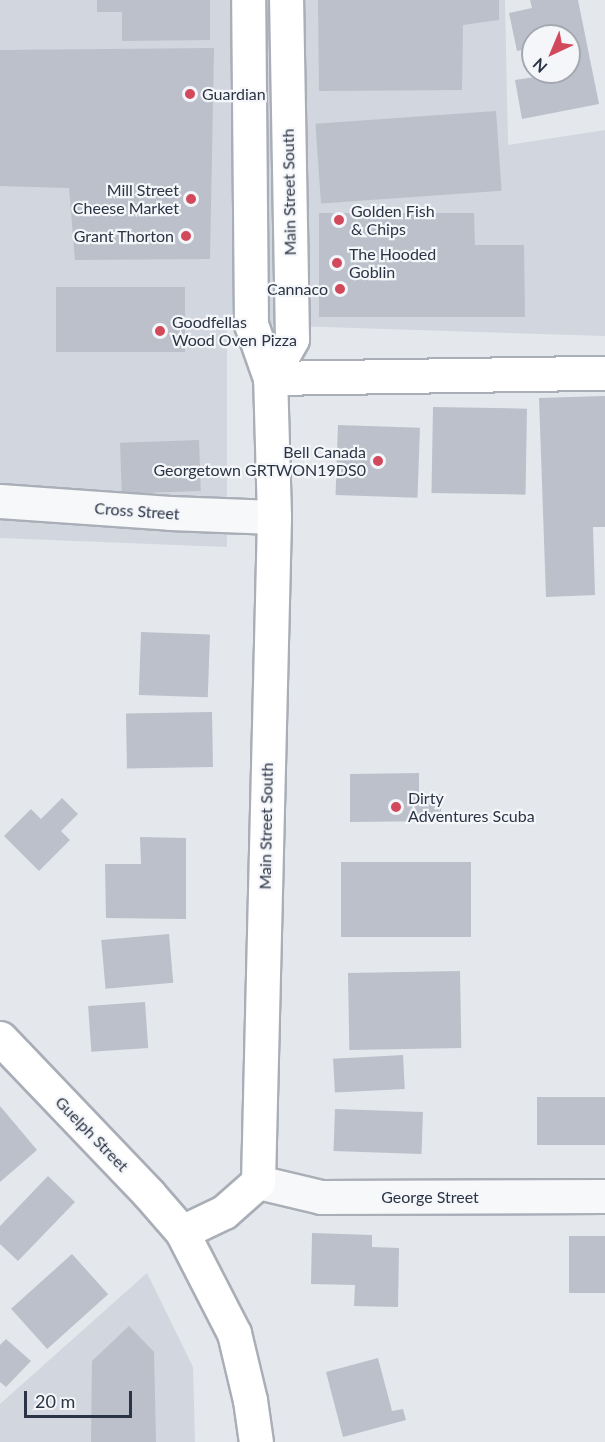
<!DOCTYPE html>
<html>
<head>
<meta charset="utf-8">
<style>
  body { margin:0 }
  #map { position:relative; width:605px; height:1442px; overflow:hidden; background:#e4e7ec; font-family:Lato,sans-serif }
  div>[style] { position:absolute }
  [style*='--x'] { left:calc(var(--x)*1px); top:calc(var(--y)*1px); width:calc(var(--w)*1px); rotate:calc(var(--a)*1deg) }
  .built>* { inset:0; background:#d2d6de }
  .building>* { inset:0; background:#bbc0ca; transform-origin:0 0 }
  .roads { filter:drop-shadow(2px 0 #a9aeb7) drop-shadow(-2px 0 #a9aeb7) drop-shadow(0 2px #a9aeb7) drop-shadow(0 -2px #a9aeb7) }
  .street>* { height:33px; margin:-16.5px; padding:0 16.5px; transform-origin:16.5px; border-radius:16.5px; background:#f7f8fa }
  .secondary>* { height:33px; margin:-16.5px; padding:0 16.5px; transform-origin:16.5px; border-radius:16.5px; background:#fff }
  .primary>* { height:33px; margin:-16.5px; padding:0 16.5px; transform-origin:16.5px; border-radius:16.5px; background:#fff }
  .dots>* { width:16px; height:16px; translate:-50% -50%; box-sizing:border-box; border:3px solid #f4f6f9; border-radius:50% }
  span { translate:-50% -50%; white-space:nowrap; text-align:center; line-height:1.15; -webkit-text-stroke:4.5px #f4f6f9; paint-order:stroke }
  .poi-label { font-size:16px; color:#2b3445 }
  .left { translate:0 -50%; text-align:left }
  .right { translate:-100% -50%; text-align:right }
  .street-label { font-size:16px; color:#2b3445 }
  .north { position:absolute; left:521px; top:24px; width:60px; height:60px; box-sizing:border-box; background:#f4f6f9; border:2px solid #a4a8b1; border-radius:50%; rotate:224deg; font-size:16px; font-weight:700; line-height:24px; text-align:center; color:#2b3445 }
  .north::after { content:''; display:block; margin:auto; width:21px; height:27px; background:#d1495b; clip-path:polygon(50% 0,100% 100%,50% 72%,0 100%) }
  .scale { position:absolute; left:24px; top:1391px; width:108px; height:27px; box-sizing:border-box; border:3px solid #2b3445; border-top:0; padding-left:8px; font-size:18px; line-height:21px; white-space:nowrap; color:#2b3445; -webkit-text-stroke:4px #f4f6f9; paint-order:stroke }
</style>
</head>
<body>
<div id="map">
  <div class="built">
    <div style="clip-path:polygon(0 0,505px 0,508px 145px,605px 130px,605px 336px,227px 324px,227px 547px,0 538px)"></div>
    <div style="clip-path:polygon(147px 1273px,193px 1367px,195px 1442px,0 1442px,0 1404px)"></div>
  </div>
  <div class="building">
    <div style="clip-path:polygon(97px 0,210px 0,210px 40px,122px 41px,122px 12px,97px 12px)"></div>
    <div style="clip-path:polygon(318px 0,499px 0,499px 20px,463px 25px,462px 90px,319px 91px)"></div>
    <div style="clip-path:polygon(530px 0,578px 0,599px 104px,522px 119px,515px 80px,569px 72px,569px 36px,558px 36px,558px 33px,533px 36px,533px 48px,517px 51px,509px 13px,532px 8px)"></div>
    <div style="clip-path:polygon(214px 48px,210px 259px,75px 260px,69px 188px,0 186px,0 50px)"></div>
    <div style="left:496px;top:111px;width:80px;height:181px;rotate:86deg"></div>
    <div style="clip-path:polygon(319px 213px,474px 213px,475px 245px,524px 245px,525px 317px,319px 317px)"></div>
    <div style="left:56px;top:287px;width:129px;height:65px"></div>
    <div style="clip-path:polygon(605px 396px,605px 527px,593px 527px,595px 595px,546px 597px,539px 398px)"></div>
    <div style="left:433px;top:407px;width:94px;height:86px;rotate:1deg"></div>
    <div style="left:338px;top:425px;width:82px;height:70px;rotate:2deg"></div>
    <div style="left:199px;top:440px;width:51px;height:79px;rotate:88deg"></div>
    <div style="left:141px;top:632px;width:69px;height:63px;rotate:2deg"></div>
    <div style="left:212px;top:712px;width:55px;height:86px;rotate:89deg"></div>
    <div style="clip-path:polygon(419px 773px,419px 794px,441px 794px,441px 821px,350px 822px,350px 774px)"></div>
    <div style="clip-path:polygon(62px 798px,78px 814px,61px 831px,70px 840px,39px 871px,4px 836px,31px 809px,41px 819px)"></div>
    <div style="clip-path:polygon(140px 837px,186px 838px,186px 919px,106px 918px,105px 864px,141px 864px)"></div>
    <div style="left:341px;top:862px;width:130px;height:75px"></div>
    <div style="left:169px;top:934px;width:49px;height:68px;rotate:85deg"></div>
    <div style="left:460px;top:971px;width:77px;height:112px;rotate:89deg"></div>
    <div style="left:145px;top:1002px;width:46px;height:57px;rotate:86deg"></div>
    <div style="left:403px;top:1055px;width:34px;height:70px;rotate:87deg"></div>
    <div style="left:605px;top:1097px;width:48px;height:68px;rotate:90deg"></div>
    <div style="clip-path:polygon(0 1106px,37px 1150px,0 1182px)"></div>
    <div style="left:335px;top:1109px;width:88px;height:42px;rotate:2deg"></div>
    <div style="clip-path:polygon(48px 1176px,75px 1202px,18px 1261px,0 1244px,0 1226px)"></div>
    <div style="clip-path:polygon(312px 1233px,372px 1235px,372px 1247px,399px 1248px,398px 1307px,354px 1306px,355px 1285px,311px 1284px)"></div>
    <div style="left:605px;top:1236px;width:57px;height:36px;rotate:90deg"></div>
    <div style="left:72px;top:1254px;width:54px;height:82px;rotate:48deg"></div>
    <div style="clip-path:polygon(129px 1326px,154px 1352px,156px 1442px,91px 1442px,92px 1361px)"></div>
    <div style="clip-path:polygon(6px 1339px,31px 1361px,6px 1387px,0 1382px,0 1345px)"></div>
    <div style="clip-path:polygon(378px 1358px,392px 1411px,403px 1409px,406px 1420px,343px 1437px,326px 1372px)"></div>
  </div>
  <div class="roads">
    <div class="street">
      <div style="--x:0;--y:501;--w:170;--a:4"></div>
      <div style="--x:170;--y:513;--w:104;--a:2.2"></div>
      <div style="--x:258;--y:1182;--w:65;--a:13.4"></div>
      <div style="--x:321;--y:1197;--w:284;--a:-0.2"></div>
    </div>
    <div class="secondary">
      <div style="--x:270;--y:378;--w:45;--a:-60.6"></div>
      <div style="--x:292;--y:339;--w:339;--a:-91"></div>
      <div style="--x:270;--y:378;--w:335;--a:-0.9"></div>
      <div style="--x:182;--y:1232;--w:47;--a:-25.5"></div>
      <div style="--x:224;--y:1212;--w:45;--a:-41.4"></div>
      <div style="--x:258;--y:1182;--w:665;--a:-88.62"></div>
      <div style="--x:274;--y:517;--w:139;--a:-91.6"></div>
      <div style="--x:270;--y:378;--w:57;--a:-109.4"></div>
      <div style="--x:251;--y:324;--w:324;--a:-90.5"></div>
    </div>
    <div class="primary">
      <div style="--x:0;--y:1038;--w:216;--a:46.3"></div>
      <div style="--x:149;--y:1194;--w:50;--a:49"></div>
      <div style="--x:182;--y:1232;--w:114;--a:62.8"></div>
      <div style="--x:234;--y:1333;--w:69;--a:76.6"></div>
      <div style="--x:250;--y:1400;--w:42;--a:81.9"></div>
    </div>
  </div>
  <div class="dots">
    <div style="left:190px;top:94px;background:#d1495b"></div>
    <div style="left:191px;top:199px;background:#d1495b"></div>
    <div style="left:339px;top:220px;background:#d1495b"></div>
    <div style="left:186px;top:236px;background:#d1495b"></div>
    <div style="left:337px;top:263px;background:#d1495b"></div>
    <div style="left:340px;top:289px;background:#d1495b"></div>
    <div style="left:160px;top:331px;background:#d1495b"></div>
    <div style="left:378px;top:461px;background:#d1495b"></div>
    <div style="left:396px;top:807px;background:#d1495b"></div>
  </div>
  <div class="poi-label">
    <span class="left" style="left:202px;top:94px">Guardian</span>
    <span class="right" style="left:179px;top:199px">Mill Street<br>Cheese Market</span>
    <span class="left" style="left:351px;top:220px">Golden Fish<br>&amp; Chips</span>
    <span class="right" style="left:174px;top:236px">Grant Thorton</span>
    <span class="left" style="left:349px;top:263px">The Hooded<br>Goblin</span>
    <span class="right" style="left:328px;top:289px">Cannaco</span>
    <span class="left" style="left:172px;top:331px">Goodfellas<br>Wood Oven Pizza</span>
    <span class="right" style="left:366px;top:461px">Bell Canada<br>Georgetown GRTWON19DS0</span>
    <span class="left" style="left:408px;top:807px">Dirty<br>Adventures Scuba</span>
  </div>
  <div class="street-label">
    <span style="left:289px;top:192px;rotate:-91deg">Main Street South</span>
    <span style="left:137px;top:511px;rotate:4deg">Cross Street</span>
    <span style="left:266px;top:826px;rotate:-89deg">Main Street South</span>
    <span style="left:92px;top:1134px;rotate:46deg">Guelph Street</span>
    <span style="left:430px;top:1197px">George Street</span>
  </div>
  <div class="north">N</div>
  <div class="scale">20 m</div>
</div>
</body>
</html>
